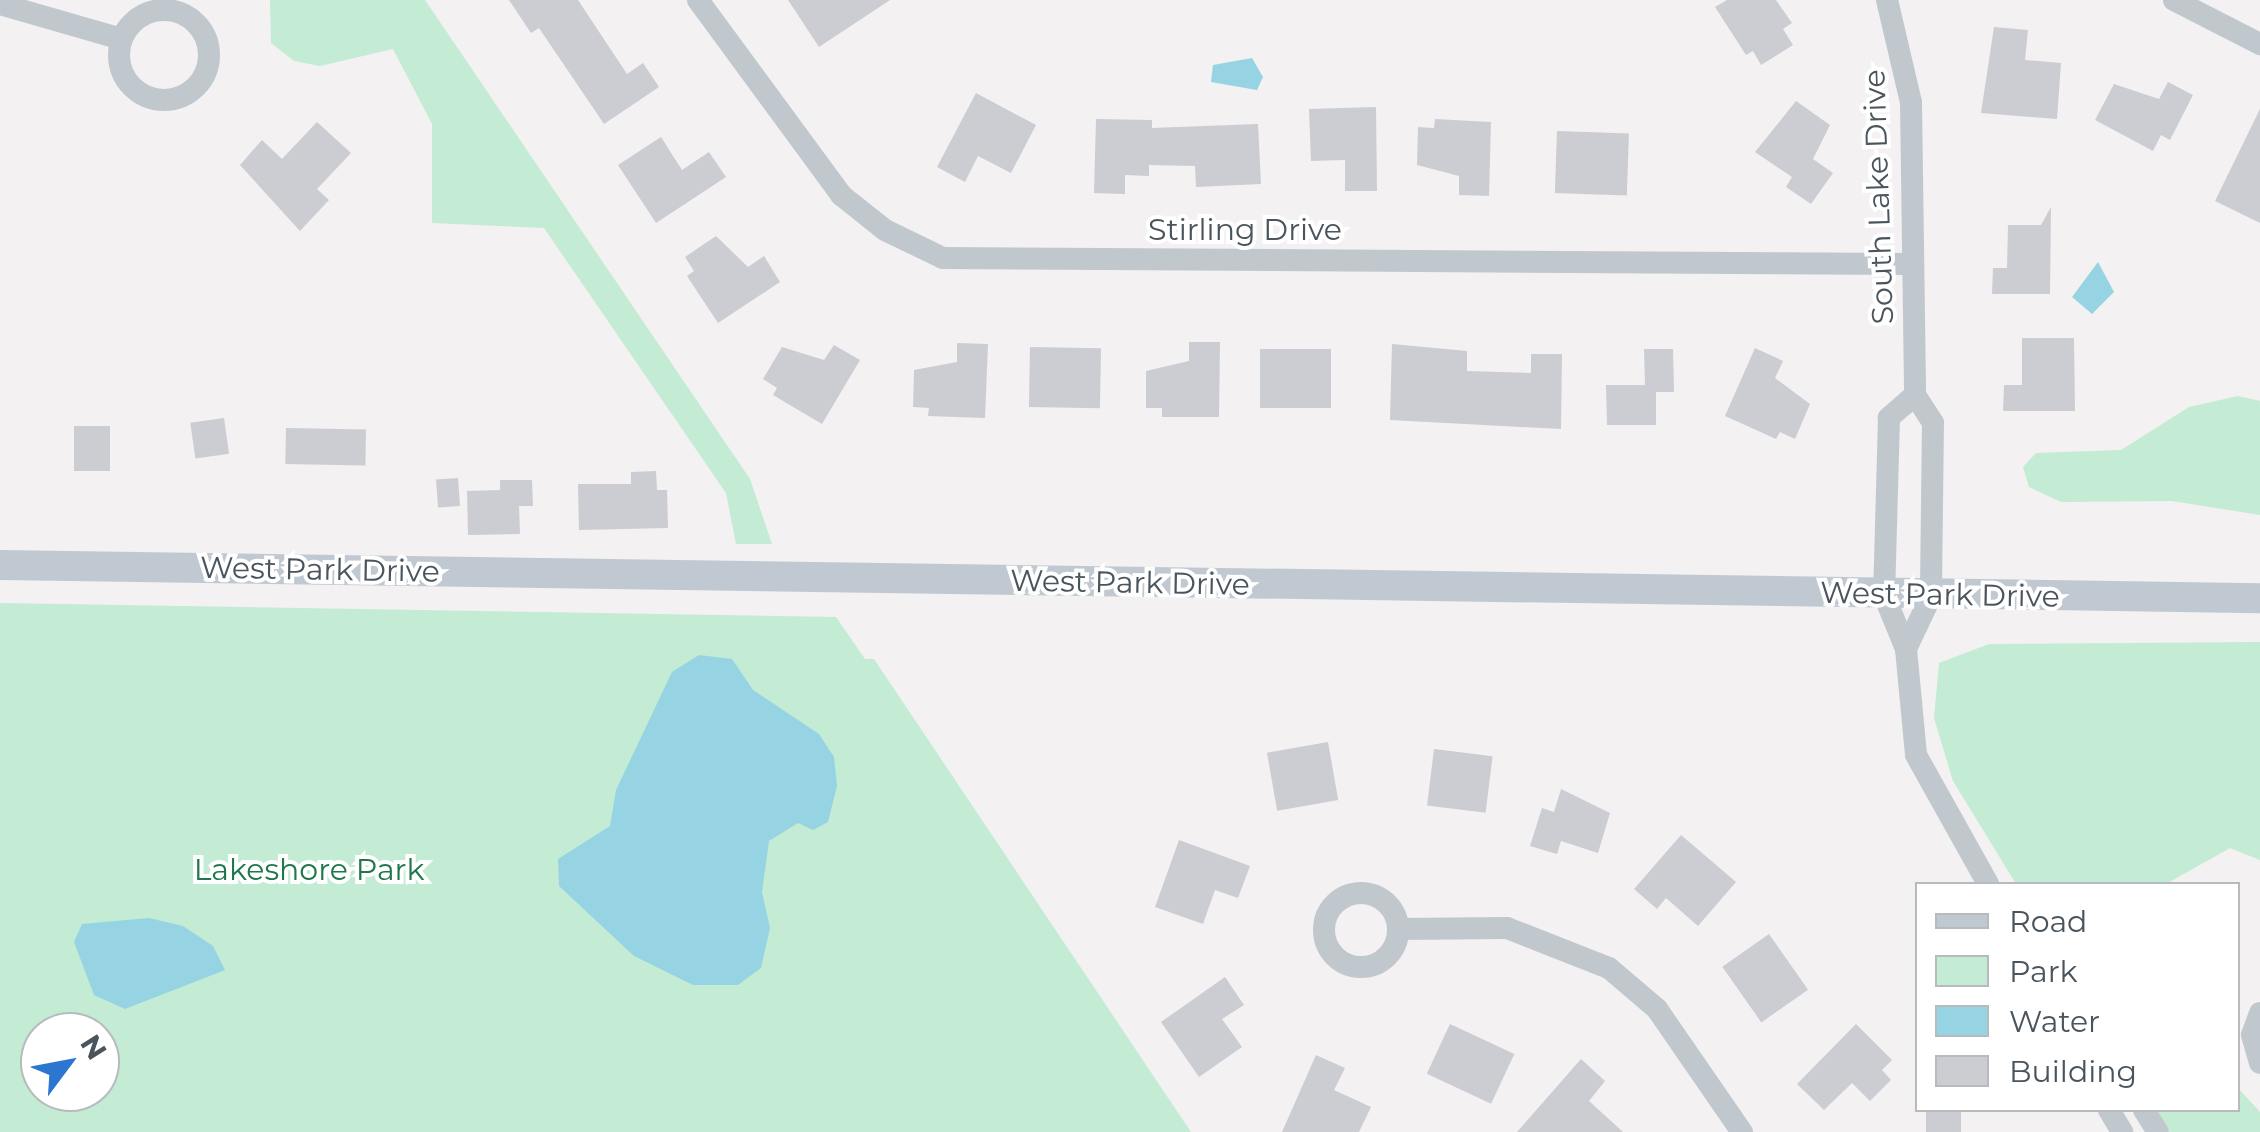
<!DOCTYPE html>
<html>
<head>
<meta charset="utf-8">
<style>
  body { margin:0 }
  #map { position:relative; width:2260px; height:1132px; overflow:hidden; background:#f3f1f1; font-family:Montserrat,sans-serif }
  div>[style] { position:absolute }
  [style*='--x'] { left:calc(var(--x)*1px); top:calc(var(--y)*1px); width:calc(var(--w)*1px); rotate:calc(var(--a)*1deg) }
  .green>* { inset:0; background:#c4ebd3 }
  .water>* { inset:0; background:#96d4e4 }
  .building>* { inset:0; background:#cbcdd2; transform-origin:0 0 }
  .street>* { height:22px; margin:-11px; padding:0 11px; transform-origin:11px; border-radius:11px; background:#c0c8ce }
  .street>.ring { margin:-11px; padding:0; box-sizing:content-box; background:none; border:22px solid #c0c8ce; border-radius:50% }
  .secondary>* { height:30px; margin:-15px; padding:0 15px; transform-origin:15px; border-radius:15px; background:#c0c9d2 }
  span { translate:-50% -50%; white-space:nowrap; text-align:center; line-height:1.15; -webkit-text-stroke:8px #fff; paint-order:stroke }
  .street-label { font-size:30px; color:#4a545c }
  .park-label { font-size:30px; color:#21774c }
  .legend { position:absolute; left:1915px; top:882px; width:325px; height:230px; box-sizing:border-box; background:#fff; border:2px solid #b7bbbe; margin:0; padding:12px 18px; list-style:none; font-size:30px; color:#4a545c }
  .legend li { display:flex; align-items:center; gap:20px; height:50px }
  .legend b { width:50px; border:2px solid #b7bbbe }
  .north { position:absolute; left:20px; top:1012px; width:100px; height:100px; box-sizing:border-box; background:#fff; border:2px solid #b7bbbe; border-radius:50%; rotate:58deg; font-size:28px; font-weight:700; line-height:40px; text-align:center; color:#4a545c }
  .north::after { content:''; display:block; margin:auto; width:35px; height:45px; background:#2c75d1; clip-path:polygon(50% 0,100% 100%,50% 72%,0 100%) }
</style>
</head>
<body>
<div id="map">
  <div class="green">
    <div style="clip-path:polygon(270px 0,425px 0,750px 479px,772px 544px,736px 544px,726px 493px,544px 228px,432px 223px,432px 124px,393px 49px,320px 66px,294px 61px,271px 43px)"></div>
    <div style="clip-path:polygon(2238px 396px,2260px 401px,2260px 515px,2172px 501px,2061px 502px,2029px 487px,2023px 467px,2036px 453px,2121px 450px,2189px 407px)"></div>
    <div style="clip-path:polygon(evenodd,0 603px,836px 617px,865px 659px,874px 659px,1191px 1132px,0 1132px,0 603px,40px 1032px,100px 1032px,100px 1092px,40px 1092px,40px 1032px)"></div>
    <div style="clip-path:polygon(2260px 642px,2260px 860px,2230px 848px,2166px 884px,2016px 884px,1953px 781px,1934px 718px,1939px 663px,1989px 644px)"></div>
    <div style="clip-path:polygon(2238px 1088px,2260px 1112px,2260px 1132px,2166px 1132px,2152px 1110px,2238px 1110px)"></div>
  </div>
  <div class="water">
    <div style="clip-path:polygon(1252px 58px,1263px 77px,1257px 90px,1211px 82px,1213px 65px)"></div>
    <div style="clip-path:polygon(2098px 262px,2114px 292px,2092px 314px,2072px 297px)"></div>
    <div style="clip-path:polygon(699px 655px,732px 659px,753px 690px,819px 734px,834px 757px,837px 786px,828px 822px,813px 830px,798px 823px,769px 841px,762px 892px,770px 928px,761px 968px,738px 985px,693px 985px,634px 956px,559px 886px,558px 859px,610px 826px,616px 790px,672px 672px)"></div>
    <div style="clip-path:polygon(149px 918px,183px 926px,213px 946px,225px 970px,125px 1009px,94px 995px,74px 942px,82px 924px)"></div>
  </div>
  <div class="building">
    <div style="clip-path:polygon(509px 0,578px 0,627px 74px,643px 63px,659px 87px,604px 124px,539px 28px,531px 33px)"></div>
    <div style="clip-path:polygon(788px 0,890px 0,819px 47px)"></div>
    <div style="clip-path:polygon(1727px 0,1776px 0,1792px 23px,1783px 29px,1793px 45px,1761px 65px,1753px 51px,1746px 55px,1715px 7px)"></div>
    <div style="clip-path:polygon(1994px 27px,2028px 30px,2025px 60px,2061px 63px,2057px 119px,1981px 113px)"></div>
    <div style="clip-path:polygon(2168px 82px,2193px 95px,2170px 140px,2161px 135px,2153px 151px,2095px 120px,2114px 84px,2159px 99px)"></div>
    <div style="clip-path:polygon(976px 93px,1036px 125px,1011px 173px,978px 156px,965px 182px,937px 167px)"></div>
    <div style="clip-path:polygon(1796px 101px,1830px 125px,1813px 159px,1833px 173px,1811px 204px,1786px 187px,1792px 177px,1755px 152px)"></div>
    <div style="clip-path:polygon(1376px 107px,1377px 191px,1345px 191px,1345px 160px,1311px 161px,1309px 109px)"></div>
    <div style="clip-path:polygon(2260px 109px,2260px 223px,2215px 201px)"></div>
    <div style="clip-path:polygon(1096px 119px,1152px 120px,1152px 128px,1258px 124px,1261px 184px,1196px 187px,1195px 166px,1149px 165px,1149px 176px,1125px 175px,1125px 194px,1094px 193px)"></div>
    <div style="clip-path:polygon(1435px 119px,1491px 122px,1489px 196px,1459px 195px,1459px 176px,1417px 165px,1418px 127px,1434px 128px)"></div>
    <div style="clip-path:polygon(317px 122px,351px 153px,317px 189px,329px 200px,300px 231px,240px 165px,262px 140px,282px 159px)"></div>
    <div style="left:1557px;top:131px;width:72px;height:62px;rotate:2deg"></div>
    <div style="clip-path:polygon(661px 137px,682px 170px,709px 152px,726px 177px,656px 223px,618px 165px)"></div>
    <div style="clip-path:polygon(2051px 207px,2050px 294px,1992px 294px,1993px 268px,2007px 268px,2008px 225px,2041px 225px)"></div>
    <div style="clip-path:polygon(716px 236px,748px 267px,764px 256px,780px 282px,718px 323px,687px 276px,694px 271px,685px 257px)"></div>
    <div style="clip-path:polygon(2022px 338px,2074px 338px,2075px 411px,2003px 411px,2004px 385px,2022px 385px)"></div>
    <div style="clip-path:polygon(1189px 342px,1220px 342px,1219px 417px,1162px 417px,1162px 408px,1146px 408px,1146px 371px,1189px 361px)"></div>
    <div style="clip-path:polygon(957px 343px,988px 344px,985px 418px,928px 416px,929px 408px,913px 407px,914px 370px,957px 362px)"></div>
    <div style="clip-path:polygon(1392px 344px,1467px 351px,1467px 371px,1531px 373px,1531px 354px,1562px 354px,1561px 429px,1390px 420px)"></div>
    <div style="clip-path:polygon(834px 345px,860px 360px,822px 424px,773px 395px,777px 388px,763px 379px,782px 347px,824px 360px)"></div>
    <div style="left:1030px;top:347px;width:71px;height:60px;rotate:1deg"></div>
    <div style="clip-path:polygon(1755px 348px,1783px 361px,1775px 378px,1810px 404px,1795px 439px,1780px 432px,1776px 439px,1725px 416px)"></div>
    <div style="left:1331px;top:349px;width:59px;height:71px;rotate:90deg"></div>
    <div style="clip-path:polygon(1644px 349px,1673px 349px,1674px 392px,1656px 392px,1656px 425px,1607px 425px,1606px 385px,1645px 385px)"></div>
    <div style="left:224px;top:418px;width:36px;height:34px;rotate:82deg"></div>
    <div style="left:74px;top:426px;width:36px;height:45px"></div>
    <div style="left:286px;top:428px;width:80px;height:36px;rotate:1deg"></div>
    <div style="clip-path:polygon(656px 471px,657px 490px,667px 490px,668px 528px,579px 530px,578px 484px,631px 484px,631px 472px)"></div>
    <div style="left:458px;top:478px;width:28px;height:22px;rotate:86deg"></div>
    <div style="clip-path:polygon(500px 480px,532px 480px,533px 506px,519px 506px,520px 534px,468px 535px,467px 491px,500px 490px)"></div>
    <div style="left:1328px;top:742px;width:59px;height:62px;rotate:80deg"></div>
    <div style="left:1434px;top:749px;width:59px;height:57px;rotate:7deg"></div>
    <div style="clip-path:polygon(1561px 789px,1610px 813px,1598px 853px,1561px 841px,1557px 854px,1530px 846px,1542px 808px,1554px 812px)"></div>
    <div style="clip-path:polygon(1681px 835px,1736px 882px,1698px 926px,1666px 898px,1657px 909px,1634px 889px)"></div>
    <div style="clip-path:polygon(1179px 840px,1250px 866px,1238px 898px,1215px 890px,1203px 924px,1155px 907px)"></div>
    <div style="left:1769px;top:934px;width:68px;height:57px;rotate:55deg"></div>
    <div style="clip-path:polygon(1225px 977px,1244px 1005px,1222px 1019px,1242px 1047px,1199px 1077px,1161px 1022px)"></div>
    <div style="left:1450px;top:1024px;width:71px;height:55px;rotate:25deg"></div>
    <div style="clip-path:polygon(1856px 1024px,1892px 1060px,1882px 1070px,1891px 1080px,1870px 1101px,1852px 1083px,1824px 1110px,1797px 1084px)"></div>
    <div style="clip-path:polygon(1316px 1055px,1345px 1068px,1334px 1090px,1371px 1107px,1359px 1132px,1282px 1132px)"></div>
    <div style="clip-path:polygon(1581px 1059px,1605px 1081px,1589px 1101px,1623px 1132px,1517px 1132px)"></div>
    <div style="left:1926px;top:1110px;width:35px;height:22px"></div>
  </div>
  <div class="street">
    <div style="--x:698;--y:0;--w:242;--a:53.7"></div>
    <div style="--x:841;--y:195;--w:56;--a:38.5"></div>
    <div style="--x:885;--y:230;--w:64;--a:25.8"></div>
    <div style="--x:943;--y:258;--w:968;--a:0.36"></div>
    <div style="--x:1887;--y:0;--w:105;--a:76.8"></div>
    <div style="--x:1911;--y:102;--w:293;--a:89.2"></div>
    <div style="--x:1915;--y:395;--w:33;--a:57"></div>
    <div style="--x:1933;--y:423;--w:173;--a:90.7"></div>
    <div style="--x:1931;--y:596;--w:59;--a:115.3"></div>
    <div style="--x:2174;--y:0;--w:97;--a:27.1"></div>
    <div style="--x:0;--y:4;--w:126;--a:16.1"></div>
    <div class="ring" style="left:119px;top:10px;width:68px;height:68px"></div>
    <div style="--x:1915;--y:395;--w:35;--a:139"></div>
    <div style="--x:1889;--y:418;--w:177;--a:91.6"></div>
    <div style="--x:1884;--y:595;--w:58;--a:67.8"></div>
    <div style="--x:1906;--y:649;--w:106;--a:84.6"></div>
    <div style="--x:1916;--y:755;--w:148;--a:60.8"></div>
    <div class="ring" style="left:1324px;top:893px;width:52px;height:52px"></div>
    <div style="--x:1399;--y:929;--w:108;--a:-0.5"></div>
    <div style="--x:1507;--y:928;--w:110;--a:21.4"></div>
    <div style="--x:1609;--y:968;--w:63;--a:40.5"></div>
    <div style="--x:1657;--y:1009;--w:150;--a:55.4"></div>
    <div style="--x:2260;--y:1013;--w:23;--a:110"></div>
    <div style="--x:2252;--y:1035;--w:29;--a:74"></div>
    <div style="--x:2109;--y:1110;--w:26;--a:59"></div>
    <div style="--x:2144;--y:1110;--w:26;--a:58"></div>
  </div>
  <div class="secondary">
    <div style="--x:0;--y:565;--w:2260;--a:0.84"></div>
  </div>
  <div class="street-label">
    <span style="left:1879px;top:197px;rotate:-92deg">South Lake Drive</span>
    <span style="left:1245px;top:230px">Stirling Drive</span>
    <span style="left:320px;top:570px;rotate:1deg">West Park Drive</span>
    <span style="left:1130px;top:583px;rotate:1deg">West Park Drive</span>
    <span style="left:1940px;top:595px;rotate:1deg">West Park Drive</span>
  </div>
  <div class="park-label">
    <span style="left:309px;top:870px">Lakeshore Park</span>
  </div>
  <ul class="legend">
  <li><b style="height:12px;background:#c0c9d2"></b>Road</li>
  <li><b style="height:28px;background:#c4ebd3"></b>Park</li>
  <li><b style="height:28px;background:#96d4e4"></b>Water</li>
  <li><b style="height:28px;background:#cbcdd2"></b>Building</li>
  </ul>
  <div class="north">N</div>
</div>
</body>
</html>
